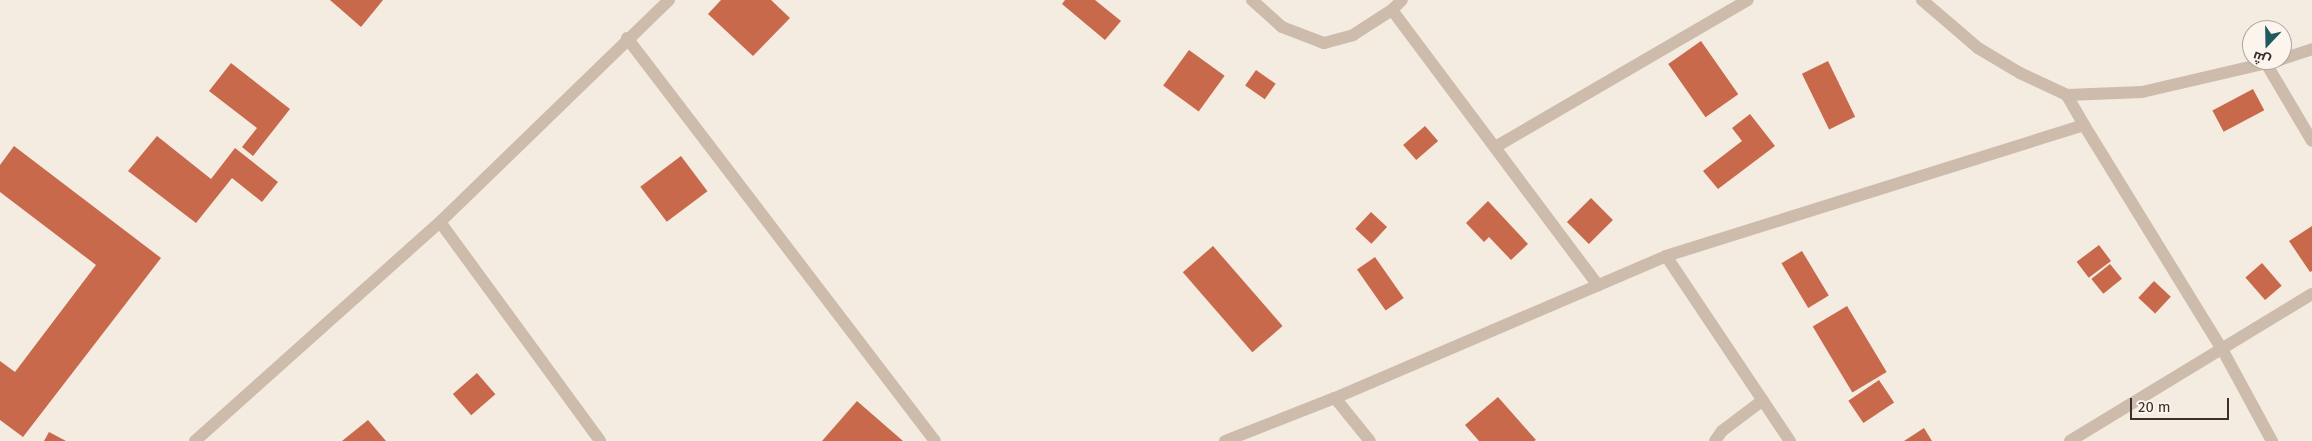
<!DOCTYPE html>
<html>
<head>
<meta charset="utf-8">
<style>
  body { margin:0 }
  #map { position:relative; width:2312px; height:441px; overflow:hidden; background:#f4ebe1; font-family:"Fira Sans",Cairo,sans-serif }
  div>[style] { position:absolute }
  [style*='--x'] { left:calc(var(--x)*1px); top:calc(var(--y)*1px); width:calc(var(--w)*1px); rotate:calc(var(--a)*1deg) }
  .building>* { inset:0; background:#c8694b; transform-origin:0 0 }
  .street>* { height:12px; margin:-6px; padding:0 6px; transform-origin:6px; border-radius:6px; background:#cdbbac }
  span { translate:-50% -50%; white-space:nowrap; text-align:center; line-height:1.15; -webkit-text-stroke:4px #fbf5ee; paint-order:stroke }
  .north { position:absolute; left:2242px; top:20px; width:50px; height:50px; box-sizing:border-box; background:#fbf5ee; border:1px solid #aea6a0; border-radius:50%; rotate:201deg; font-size:14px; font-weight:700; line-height:20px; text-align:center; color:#3b302b }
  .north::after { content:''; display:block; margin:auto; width:18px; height:22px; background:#1f5a5e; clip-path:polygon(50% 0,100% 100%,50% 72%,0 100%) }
  .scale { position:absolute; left:2130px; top:398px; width:99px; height:22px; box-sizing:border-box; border:2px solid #3b302b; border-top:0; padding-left:6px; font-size:15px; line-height:18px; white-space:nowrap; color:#3b302b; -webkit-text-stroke:4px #fbf5ee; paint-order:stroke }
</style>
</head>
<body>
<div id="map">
  <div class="building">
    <div style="clip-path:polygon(330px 0,383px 0,361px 27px)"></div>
    <div style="clip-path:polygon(721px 0,771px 0,790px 18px,753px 56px,708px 14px)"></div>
    <div style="clip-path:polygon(1065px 0,1095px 0,1121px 21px,1105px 40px,1062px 4px)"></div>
    <div style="left:1701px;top:41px;width:65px;height:40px;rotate:55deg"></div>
    <div style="left:1189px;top:50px;width:44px;height:44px;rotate:36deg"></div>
    <div style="left:1828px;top:61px;width:62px;height:29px;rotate:64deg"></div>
    <div style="clip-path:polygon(231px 63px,290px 109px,253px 156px,242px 147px,257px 128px,209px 91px)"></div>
    <div style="left:1256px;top:70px;width:24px;height:19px;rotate:35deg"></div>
    <div style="left:2253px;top:89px;width:24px;height:46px;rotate:62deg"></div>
    <div style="clip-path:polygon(1750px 114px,1775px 146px,1718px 189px,1703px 171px,1742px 141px,1732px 128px)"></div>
    <div style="left:1425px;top:126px;width:20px;height:29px;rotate:49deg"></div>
    <div style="clip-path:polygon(157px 136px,211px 179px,235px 148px,278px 182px,262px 202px,232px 178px,196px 223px,128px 171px)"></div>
    <div style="clip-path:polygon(14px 146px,161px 258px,23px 437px,0 420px,0 361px,15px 372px,96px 265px,0 192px,0 165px)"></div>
    <div style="left:681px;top:156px;width:44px;height:51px;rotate:53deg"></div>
    <div style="left:1591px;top:198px;width:31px;height:34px;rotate:45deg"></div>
    <div style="clip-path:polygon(1488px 201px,1528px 244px,1511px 260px,1489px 237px,1484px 242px,1466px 223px)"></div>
    <div style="left:1371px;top:212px;width:22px;height:23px;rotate:43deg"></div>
    <div style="clip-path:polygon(2312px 226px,2312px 271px,2310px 272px,2289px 241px)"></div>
    <div style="left:2099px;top:245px;width:20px;height:28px;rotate:53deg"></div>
    <div style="left:1213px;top:246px;width:106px;height:40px;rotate:49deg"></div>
    <div style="left:1802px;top:251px;width:52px;height:24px;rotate:59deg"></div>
    <div style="left:1375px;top:257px;width:50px;height:22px;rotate:55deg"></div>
    <div style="left:2262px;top:263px;width:30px;height:22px;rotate:49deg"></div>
    <div style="left:2110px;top:264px;width:19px;height:24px;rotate:51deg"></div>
    <div style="left:2154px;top:281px;width:23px;height:23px;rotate:43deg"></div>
    <div style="left:1847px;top:306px;width:77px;height:40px;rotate:59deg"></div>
    <div style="left:477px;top:373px;width:28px;height:32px;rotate:49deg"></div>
    <div style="left:1879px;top:380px;width:27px;height:37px;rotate:56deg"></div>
    <div style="clip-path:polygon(1498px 397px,1536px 440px,1534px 441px,1479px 441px,1465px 425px)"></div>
    <div style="clip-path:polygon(857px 401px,903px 441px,822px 441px)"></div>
    <div style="clip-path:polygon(368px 420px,386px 441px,342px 441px)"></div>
    <div style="clip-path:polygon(1924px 428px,1932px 441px,1904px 441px)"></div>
    <div style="clip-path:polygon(49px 432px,66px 441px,44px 441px)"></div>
  </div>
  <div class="street">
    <div style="--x:1252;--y:0;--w:40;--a:42"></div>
    <div style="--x:1282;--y:27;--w:45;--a:20.9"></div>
    <div style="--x:1324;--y:43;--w:30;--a:-15"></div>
    <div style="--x:1353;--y:35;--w:46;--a:-32.7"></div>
    <div style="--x:1392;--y:10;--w:14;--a:-45"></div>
    <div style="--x:1922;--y:0;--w:74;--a:40.6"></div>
    <div style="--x:1978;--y:48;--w:49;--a:30.8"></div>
    <div style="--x:2020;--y:73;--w:52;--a:25.1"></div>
    <div style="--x:2067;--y:95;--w:75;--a:-2.3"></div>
    <div style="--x:2142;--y:92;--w:142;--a:-13.1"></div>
    <div style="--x:1392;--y:10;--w:344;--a:53.2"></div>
    <div style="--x:627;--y:38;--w:507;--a:52.61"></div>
    <div style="--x:2282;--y:59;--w:32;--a:-18"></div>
    <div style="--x:2267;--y:65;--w:88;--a:59.4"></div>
    <div style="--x:2084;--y:125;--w:263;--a:58.4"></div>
    <div style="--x:2222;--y:349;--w:105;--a:61.5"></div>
    <div style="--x:1497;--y:146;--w:290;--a:-30.2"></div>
    <div style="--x:440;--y:222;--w:271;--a:53.8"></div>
    <div style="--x:1666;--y:256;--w:223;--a:56.2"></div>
    <div style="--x:1335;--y:398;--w:55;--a:50.9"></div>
    <div style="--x:195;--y:441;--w:329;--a:-41.8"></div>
    <div style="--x:440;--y:222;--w:319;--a:-44.1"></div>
    <div style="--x:1225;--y:441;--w:118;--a:-21.4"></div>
    <div style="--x:1335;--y:398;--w:360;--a:-23.2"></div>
    <div style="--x:1666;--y:256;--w:438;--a:-17.4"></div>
    <div style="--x:2084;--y:125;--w:34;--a:-120"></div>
    <div style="--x:1715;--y:441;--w:12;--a:-55"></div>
    <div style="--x:1722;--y:431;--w:51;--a:-37.1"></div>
    <div style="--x:2070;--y:441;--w:283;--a:-31.3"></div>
  </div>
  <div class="north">ش</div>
  <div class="scale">20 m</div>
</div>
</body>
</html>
